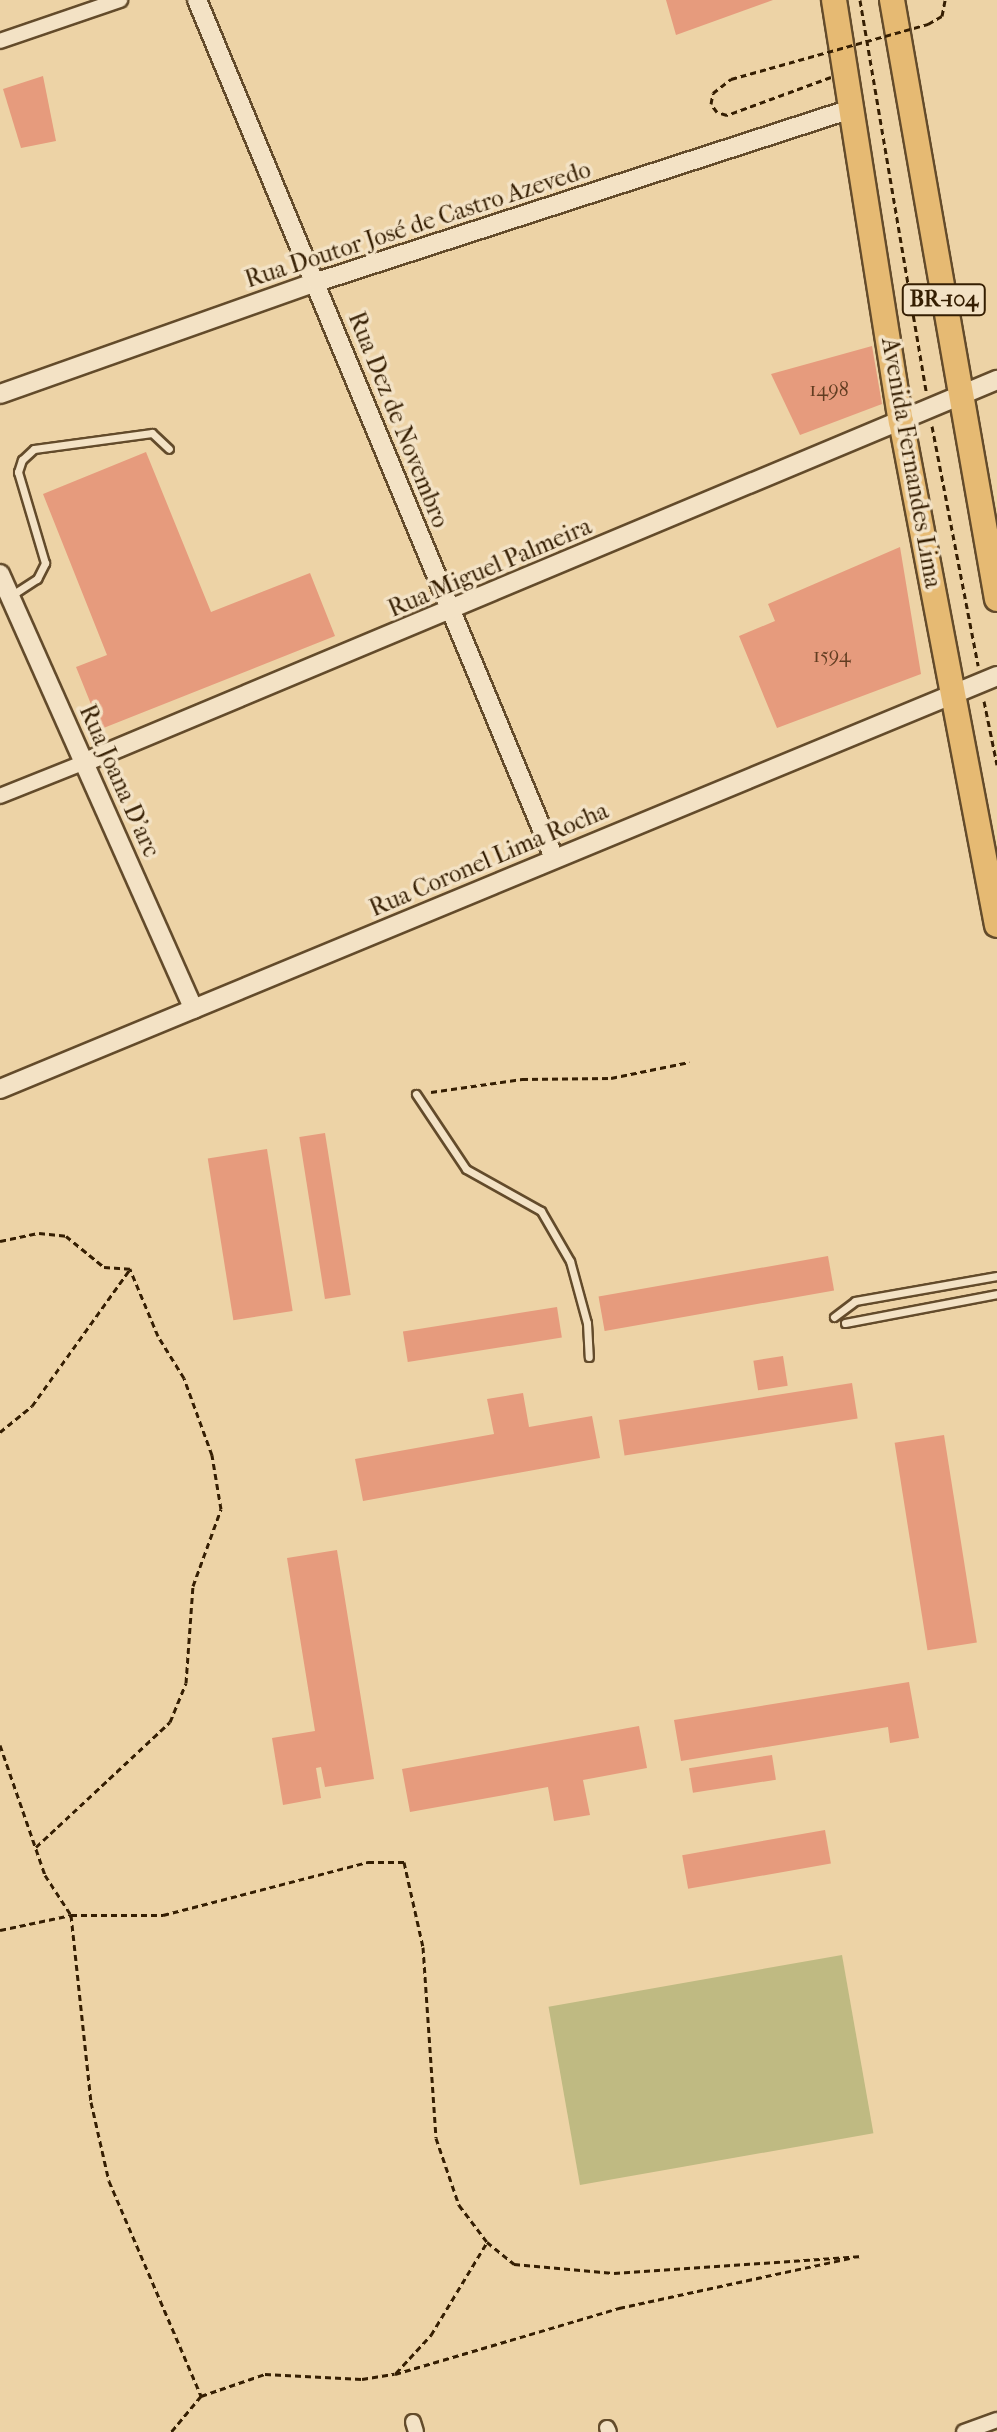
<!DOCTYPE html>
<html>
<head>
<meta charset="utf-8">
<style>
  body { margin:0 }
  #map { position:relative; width:997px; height:2432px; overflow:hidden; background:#edd3a6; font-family:"IM FELL French Canon",serif }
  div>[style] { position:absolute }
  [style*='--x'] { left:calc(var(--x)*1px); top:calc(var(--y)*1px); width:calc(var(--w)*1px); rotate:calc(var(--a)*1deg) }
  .green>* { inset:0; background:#bfba82; transform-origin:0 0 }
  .building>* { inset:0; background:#e69b7d; transform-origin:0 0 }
  .path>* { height:3px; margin-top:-1.5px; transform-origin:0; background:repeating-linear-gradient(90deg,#351e02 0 6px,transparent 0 10px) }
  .roads { filter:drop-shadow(2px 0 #634b2b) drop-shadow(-2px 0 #634b2b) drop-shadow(0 2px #634b2b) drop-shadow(0 -2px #634b2b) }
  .service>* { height:7px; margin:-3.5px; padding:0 3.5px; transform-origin:3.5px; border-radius:3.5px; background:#f3e2c5 }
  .minor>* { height:14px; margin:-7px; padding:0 7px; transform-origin:7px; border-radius:7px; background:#f3e2c5 }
  .tertiary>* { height:18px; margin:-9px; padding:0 9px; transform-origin:9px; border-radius:9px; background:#f3e2c5 }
  .trunk>* { height:24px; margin:-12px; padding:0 12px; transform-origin:12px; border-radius:12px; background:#e6ba73 }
  .path-bridge>* { height:3px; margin-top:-1.5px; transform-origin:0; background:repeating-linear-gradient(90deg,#351e02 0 6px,transparent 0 10px) }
  span { translate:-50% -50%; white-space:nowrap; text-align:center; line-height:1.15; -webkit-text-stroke:7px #f3e2c5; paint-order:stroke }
  .number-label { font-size:20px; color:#613d21 }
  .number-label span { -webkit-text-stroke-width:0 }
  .shield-label span { padding:2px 6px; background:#f3e2c5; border:2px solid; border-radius:6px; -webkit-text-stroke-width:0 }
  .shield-label { font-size:22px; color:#351e02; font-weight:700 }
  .street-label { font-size:24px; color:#351e02 }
</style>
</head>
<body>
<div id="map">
  <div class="green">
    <div style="left:842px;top:1955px;width:181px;height:298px;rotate:80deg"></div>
  </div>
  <div class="building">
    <div style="clip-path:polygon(666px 0,773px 0,676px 35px)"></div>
    <div style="clip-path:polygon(43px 76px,56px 141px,21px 148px,3px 89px)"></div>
    <div style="clip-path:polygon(872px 346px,882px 404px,800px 435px,771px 374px)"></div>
    <div style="clip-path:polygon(146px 452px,211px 612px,310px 573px,335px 636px,101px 729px,76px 667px,107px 655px,43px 494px)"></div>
    <div style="clip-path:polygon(900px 547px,921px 674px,777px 728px,739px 636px,775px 621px,768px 604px)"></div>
    <div style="left:325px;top:1133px;width:164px;height:26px;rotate:81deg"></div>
    <div style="left:267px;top:1149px;width:164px;height:60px;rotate:81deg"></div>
    <div style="left:828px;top:1256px;width:35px;height:233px;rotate:80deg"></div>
    <div style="left:557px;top:1307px;width:31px;height:156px;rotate:81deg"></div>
    <div style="left:783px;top:1356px;width:30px;height:30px;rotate:81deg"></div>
    <div style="left:852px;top:1383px;width:36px;height:236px;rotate:81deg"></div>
    <div style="clip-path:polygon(523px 1393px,529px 1427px,592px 1416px,600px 1458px,363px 1501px,355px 1459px,494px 1434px,487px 1399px)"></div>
    <div style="left:944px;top:1435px;width:210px;height:50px;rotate:81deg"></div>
    <div style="clip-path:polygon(337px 1550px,374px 1779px,325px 1787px,321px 1767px,316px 1768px,321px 1798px,283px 1805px,272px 1738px,315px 1731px,287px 1558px)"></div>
    <div style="clip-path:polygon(909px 1682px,919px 1738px,890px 1743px,888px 1727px,681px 1761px,674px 1720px)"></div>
    <div style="clip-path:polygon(639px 1726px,647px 1768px,583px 1780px,590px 1815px,554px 1821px,548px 1787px,410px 1812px,402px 1769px)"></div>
    <div style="left:772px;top:1755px;width:25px;height:84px;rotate:81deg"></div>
    <div style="left:825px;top:1830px;width:34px;height:145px;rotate:80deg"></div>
  </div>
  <div class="path">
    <div style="--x:860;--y:0;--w:397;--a:80.4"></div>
    <div style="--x:932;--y:426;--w:244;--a:79.1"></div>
    <div style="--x:984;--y:701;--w:65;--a:78.5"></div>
    <div style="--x:431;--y:1092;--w:92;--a:-8.1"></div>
    <div style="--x:522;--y:1079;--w:89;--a:-0.6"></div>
    <div style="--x:611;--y:1078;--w:80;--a:-11.6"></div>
    <div style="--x:0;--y:1241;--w:40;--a:-12"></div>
    <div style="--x:39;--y:1233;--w:27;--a:6"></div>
    <div style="--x:66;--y:1236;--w:49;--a:39.2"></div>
    <div style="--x:104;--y:1267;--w:26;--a:4"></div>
    <div style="--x:0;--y:1432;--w:41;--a:-39.1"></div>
    <div style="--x:32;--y:1406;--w:168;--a:-54.4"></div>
    <div style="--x:0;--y:1745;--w:138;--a:70.9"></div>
    <div style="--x:45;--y:1875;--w:48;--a:57"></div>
    <div style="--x:71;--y:1915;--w:188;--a:83.9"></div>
    <div style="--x:91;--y:2102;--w:81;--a:77.2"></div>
    <div style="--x:109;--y:2181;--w:234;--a:66.8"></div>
    <div style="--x:201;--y:2396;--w:47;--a:129.8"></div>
    <div style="--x:36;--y:1847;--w:183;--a:-43"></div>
    <div style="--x:170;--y:1722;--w:42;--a:-67.7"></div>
    <div style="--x:186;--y:1683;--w:97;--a:-85.9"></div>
    <div style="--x:193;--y:1586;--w:82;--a:-70"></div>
    <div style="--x:221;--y:1509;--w:55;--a:-99.5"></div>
    <div style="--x:212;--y:1455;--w:82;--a:-110"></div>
    <div style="--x:184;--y:1378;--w:49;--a:-121.8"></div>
    <div style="--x:158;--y:1336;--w:73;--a:-112.7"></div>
    <div style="--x:0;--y:1930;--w:73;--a:-11.9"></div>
    <div style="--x:71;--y:1915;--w:92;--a:0"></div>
    <div style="--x:163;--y:1915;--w:212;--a:-14.5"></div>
    <div style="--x:368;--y:1862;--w:36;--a:0"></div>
    <div style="--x:404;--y:1862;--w:87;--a:77.4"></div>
    <div style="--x:423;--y:1947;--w:191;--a:86.1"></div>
    <div style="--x:436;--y:2138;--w:71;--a:71.1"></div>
    <div style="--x:459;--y:2205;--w:46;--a:52.9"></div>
    <div style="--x:487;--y:2242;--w:35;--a:39"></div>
    <div style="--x:514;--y:2264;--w:100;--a:5.1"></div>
    <div style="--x:614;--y:2273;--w:249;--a:-3.9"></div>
    <div style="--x:396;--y:2373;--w:52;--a:-47.4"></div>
    <div style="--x:431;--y:2335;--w:109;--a:-58.9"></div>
    <div style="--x:201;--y:2396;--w:68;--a:-19"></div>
    <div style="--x:265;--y:2374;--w:97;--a:3"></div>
    <div style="--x:362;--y:2379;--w:33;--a:-9"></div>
    <div style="--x:395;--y:2374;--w:234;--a:-16.4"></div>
    <div style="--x:619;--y:2308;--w:236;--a:-12.2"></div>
  </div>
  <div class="roads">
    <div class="service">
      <div style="--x:12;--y:595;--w:30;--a:-33"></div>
      <div style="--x:37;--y:579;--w:18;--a:-63"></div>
      <div style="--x:45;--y:563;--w:95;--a:-106.5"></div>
      <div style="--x:18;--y:472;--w:13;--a:-72"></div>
      <div style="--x:22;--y:460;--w:16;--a:-43"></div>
      <div style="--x:34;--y:449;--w:119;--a:-7.7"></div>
      <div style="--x:152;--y:433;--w:23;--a:43"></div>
      <div style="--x:416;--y:1094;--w:90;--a:56.3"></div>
      <div style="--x:466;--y:1169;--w:86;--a:29.2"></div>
      <div style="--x:541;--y:1211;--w:58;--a:59.9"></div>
      <div style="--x:570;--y:1261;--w:64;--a:74.7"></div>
      <div style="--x:587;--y:1323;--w:34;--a:87"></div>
      <div style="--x:834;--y:1317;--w:26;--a:-37"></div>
      <div style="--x:855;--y:1301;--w:144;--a:-10"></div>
      <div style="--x:845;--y:1323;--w:155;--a:-10.8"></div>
    </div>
    <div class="minor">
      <div style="--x:0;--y:41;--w:127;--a:-18.9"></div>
      <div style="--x:0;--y:796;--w:92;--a:-21.8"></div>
      <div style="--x:413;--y:2422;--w:10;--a:73"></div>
      <div style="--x:607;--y:2428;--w:4;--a:63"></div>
      <div style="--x:964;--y:2432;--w:35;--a:-20"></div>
    </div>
    <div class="tertiary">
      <div style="--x:197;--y:0;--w:929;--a:67.41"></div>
      <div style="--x:0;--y:394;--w:336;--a:-19.5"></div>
      <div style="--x:317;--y:282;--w:564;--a:-17.95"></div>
      <div style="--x:0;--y:574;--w:476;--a:66"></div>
      <div style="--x:85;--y:762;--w:989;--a:-22.73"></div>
      <div style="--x:0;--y:1089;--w:1079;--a:-22.5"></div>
    </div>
    <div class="trunk">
      <div style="--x:834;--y:0;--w:426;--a:81"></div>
      <div style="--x:901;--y:421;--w:513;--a:79.22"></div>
      <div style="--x:892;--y:0;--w:608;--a:80.06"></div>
    </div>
  </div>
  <div class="path-bridge">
    <div style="--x:831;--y:77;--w:111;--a:159.9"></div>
    <div style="--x:727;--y:115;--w:10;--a:-163"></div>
    <div style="--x:717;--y:112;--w:10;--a:-127"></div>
    <div style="--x:711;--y:104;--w:11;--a:-80"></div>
    <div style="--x:713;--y:93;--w:23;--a:-38"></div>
    <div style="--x:731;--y:79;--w:205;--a:-15.6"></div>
    <div style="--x:928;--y:24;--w:16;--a:-30"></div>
    <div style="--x:942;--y:16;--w:16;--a:-79"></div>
  </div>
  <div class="number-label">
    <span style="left:829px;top:389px">1498</span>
    <span style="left:832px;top:655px">1594</span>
  </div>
  <div class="shield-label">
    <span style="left:944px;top:300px">BR-104</span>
  </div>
  <div class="street-label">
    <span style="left:418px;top:225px;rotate:-18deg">Rua Doutor José de Castro Azevedo</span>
    <span style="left:398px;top:420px;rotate:68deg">Rua Dez de Novembro</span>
    <span style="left:911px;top:463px;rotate:80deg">Avenida Fernandes Lima</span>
    <span style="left:490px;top:568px;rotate:-23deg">Rua Miguel Palmeira</span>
    <span style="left:119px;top:781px;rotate:66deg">Rua Joana D'arc</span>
    <span style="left:489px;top:860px;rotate:-23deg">Rua Coronel Lima Rocha</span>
  </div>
</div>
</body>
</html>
